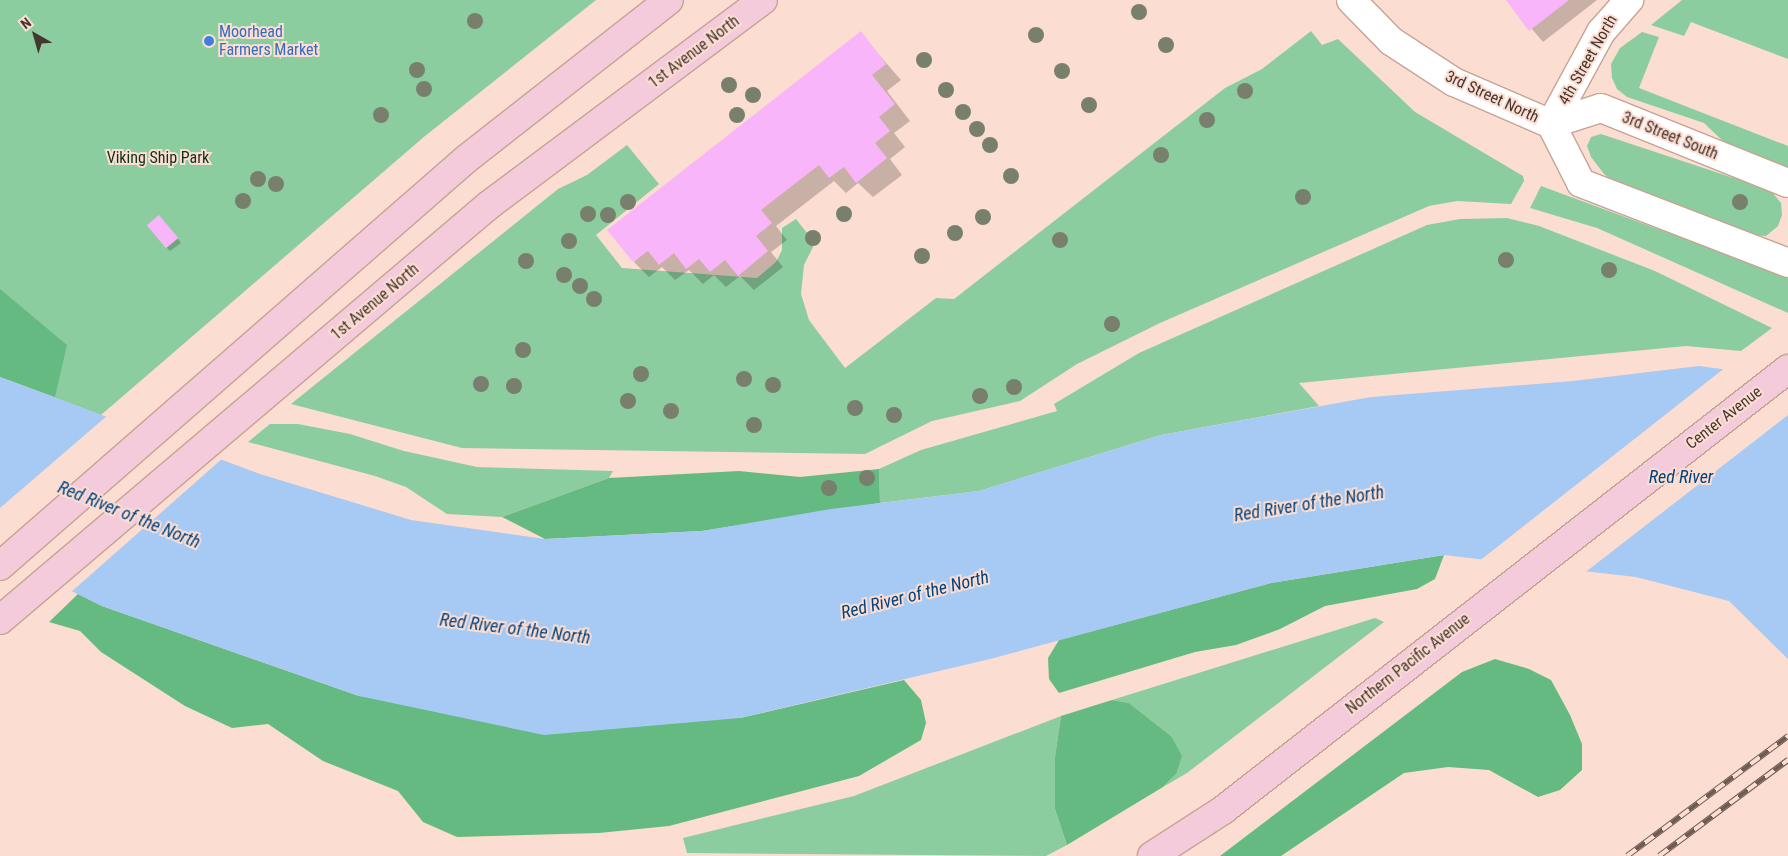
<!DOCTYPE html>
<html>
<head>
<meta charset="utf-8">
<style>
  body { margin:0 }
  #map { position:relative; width:1788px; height:856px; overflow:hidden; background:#fcddd1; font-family:"Roboto Condensed",sans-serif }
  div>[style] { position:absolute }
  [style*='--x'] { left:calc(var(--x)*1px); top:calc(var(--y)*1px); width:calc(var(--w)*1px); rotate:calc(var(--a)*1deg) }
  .green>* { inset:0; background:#8ccd9f }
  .forest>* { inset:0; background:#65ba81 }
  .water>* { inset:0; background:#a6caf4 }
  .pier>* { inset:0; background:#fcddd1 }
  .shadow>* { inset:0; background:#0003 }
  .building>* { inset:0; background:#f8b5fa; transform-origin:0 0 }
  .roads { filter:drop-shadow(1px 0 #c7a394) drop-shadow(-1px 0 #c7a394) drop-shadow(0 1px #c7a394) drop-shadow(0 -1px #c7a394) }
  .street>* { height:28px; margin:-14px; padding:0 14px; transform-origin:14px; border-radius:14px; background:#fff }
  .secondary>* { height:28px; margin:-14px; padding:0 14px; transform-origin:14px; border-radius:14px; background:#f4cbda }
  .rail>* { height:5.5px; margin-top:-2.75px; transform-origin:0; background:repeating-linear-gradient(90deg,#fcddd1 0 11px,#6e5c54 0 22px); box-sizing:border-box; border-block:1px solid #6e5c54 }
  .trees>* { width:16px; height:16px; margin:-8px; border-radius:50%; background:#797f6d }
  .dots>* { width:14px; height:14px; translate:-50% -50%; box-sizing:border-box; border:2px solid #fcddd1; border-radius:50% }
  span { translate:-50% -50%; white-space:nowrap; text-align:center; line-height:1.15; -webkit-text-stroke:4px #fcddd1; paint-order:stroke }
  .shop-label { font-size:16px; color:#366cbe }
  .left { translate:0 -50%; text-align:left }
  .street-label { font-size:16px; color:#453630 }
  .park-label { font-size:16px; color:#0d321b }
  .water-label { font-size:18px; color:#00437f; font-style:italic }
  .north { position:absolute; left:10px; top:10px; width:50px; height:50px; -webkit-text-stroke:4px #fcddd1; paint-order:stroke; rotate:322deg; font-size:14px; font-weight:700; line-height:20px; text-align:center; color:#453630 }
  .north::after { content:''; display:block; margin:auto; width:18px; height:22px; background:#453630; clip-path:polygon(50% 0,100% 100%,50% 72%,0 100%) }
</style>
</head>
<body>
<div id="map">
  <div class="green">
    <div style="clip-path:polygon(0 0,596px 0,425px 136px,101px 415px,0 377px)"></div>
    <div style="clip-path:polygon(1682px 0,1788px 0,1788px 59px,1691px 22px,1684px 36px,1651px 25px)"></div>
    <div style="clip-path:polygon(1311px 31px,1322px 45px,1338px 39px,1415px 112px,1523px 176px,1524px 181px,1511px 204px,1457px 201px,1429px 206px,1160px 323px,1077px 364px,1020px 401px,932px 421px,865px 454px,462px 448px,291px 404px,558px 189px,587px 175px,627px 145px,659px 184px,596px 235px,622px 268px,757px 278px,776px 262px,782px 250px,782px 228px,796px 219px,815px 243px,804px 265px,801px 294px,809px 320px,845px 368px,936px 298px,954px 299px,1225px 88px,1262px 69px)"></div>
    <div style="clip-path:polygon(1642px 32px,1659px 37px,1639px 88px,1788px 146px,1788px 168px,1726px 144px,1704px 123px,1627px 97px,1617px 89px,1612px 78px,1611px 64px,1620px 48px)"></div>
    <div style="clip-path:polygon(1601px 134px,1770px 190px,1781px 203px,1782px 215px,1778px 226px,1766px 236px,1746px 235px,1621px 188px,1604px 174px,1591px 157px,1587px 146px,1591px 137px)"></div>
    <div style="clip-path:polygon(1541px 186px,1788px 277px,1788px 313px,1597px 228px,1530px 208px)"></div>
    <div style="clip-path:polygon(1507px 218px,1539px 226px,1655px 271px,1772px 328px,1741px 351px,1686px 346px,1299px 383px,1319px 406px,1161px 435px,979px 491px,880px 503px,879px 469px,921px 450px,1057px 411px,1054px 404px,1139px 353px,1427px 225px,1460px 219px)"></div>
    <div style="clip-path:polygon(270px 424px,298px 424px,350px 434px,404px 451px,477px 467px,613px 471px,609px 478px,502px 517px,447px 514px,406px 487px,375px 476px,248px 442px)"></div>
    <div style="clip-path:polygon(1375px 618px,1384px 622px,1187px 773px,1163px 787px,1176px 774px,1171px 736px,1129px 703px,1112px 700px)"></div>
    <div style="clip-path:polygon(1061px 716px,1055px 757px,1055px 809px,1067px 845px,1046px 856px,687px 853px,683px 838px,854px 796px)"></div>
  </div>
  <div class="forest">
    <div style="clip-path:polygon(0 289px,67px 345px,55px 397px,0 377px)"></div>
    <div style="clip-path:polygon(879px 469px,880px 503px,702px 531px,545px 539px,502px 517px,609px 478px,739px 471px,800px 477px)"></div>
    <div style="clip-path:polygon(1444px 555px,1435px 579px,1417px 589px,1325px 606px,1280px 629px,1236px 645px,1195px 652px,1059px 693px,1049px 679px,1048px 658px,1059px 640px,1271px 583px)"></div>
    <div style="clip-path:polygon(78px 594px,102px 606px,359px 696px,740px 718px,904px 680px,921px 700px,926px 723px,921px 740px,859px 776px,669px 826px,599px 833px,457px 837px,423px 822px,398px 791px,323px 761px,268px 724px,232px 728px,185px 706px,101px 652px,80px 631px,49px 622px)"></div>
    <div style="clip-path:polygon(1495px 659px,1529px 669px,1551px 680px,1570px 715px,1582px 744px,1582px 770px,1560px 790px,1538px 797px,1489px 770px,1448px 767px,1404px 773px,1281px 856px,1220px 856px,1462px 672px)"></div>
    <div style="clip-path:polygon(1112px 700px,1129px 703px,1171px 736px,1182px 756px,1176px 774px,1163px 787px,1067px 845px,1055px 809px,1055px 757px,1061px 716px)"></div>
  </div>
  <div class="water">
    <div style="clip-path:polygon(1699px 366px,1788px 378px,1788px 659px,1729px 601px,1636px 577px,1444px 555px,1271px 583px,990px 659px,740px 718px,544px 735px,359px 696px,102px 606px,0 556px,0 377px,260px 474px,411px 520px,545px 539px,702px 531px,831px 509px,979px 491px,1161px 435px,1371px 397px,1573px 381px)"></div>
  </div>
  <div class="pier">
    <div style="clip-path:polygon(1726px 367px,1788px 376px,1788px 415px,1583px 574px,1478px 562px)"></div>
    <div style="clip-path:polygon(108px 415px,223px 458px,70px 593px,0 559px,0 508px)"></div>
  </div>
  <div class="shadow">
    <div style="clip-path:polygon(1507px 0,1597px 0,1543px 42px)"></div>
    <div style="clip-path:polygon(860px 33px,901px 80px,887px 91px,910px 121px,894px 133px,905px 147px,890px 159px,902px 175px,873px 197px,858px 183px,846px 193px,834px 181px,776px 226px,787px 240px,771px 252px,783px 267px,754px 290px,740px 276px,726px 287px,714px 275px,703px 284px,689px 270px,675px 280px,662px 267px,649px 277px,634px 262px)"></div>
    <div style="clip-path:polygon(163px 220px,181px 243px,170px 251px,166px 247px)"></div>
  </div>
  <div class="building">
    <div style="clip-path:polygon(1506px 0,1569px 0,1529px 31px)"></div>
    <div style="clip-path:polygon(861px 31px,886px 64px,872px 75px,895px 104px,879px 117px,890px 131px,875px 143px,887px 158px,856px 183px,844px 167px,829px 178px,819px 165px,761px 210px,772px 223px,756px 236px,768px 251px,738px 276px,725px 260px,710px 272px,699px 259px,686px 269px,674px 253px,659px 265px,648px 251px,633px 262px,607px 230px)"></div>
    <div style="left:159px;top:215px;width:30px;height:16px;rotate:50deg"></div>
  </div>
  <div class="roads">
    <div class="street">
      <div style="--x:1351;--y:0;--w:57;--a:45.7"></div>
      <div style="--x:1391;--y:41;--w:75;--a:33.1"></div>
      <div style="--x:1454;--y:82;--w:106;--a:23.4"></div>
      <div style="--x:1551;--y:124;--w:66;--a:63"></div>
      <div style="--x:1581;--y:183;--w:222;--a:21.1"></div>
      <div style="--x:1551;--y:124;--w:52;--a:-17.7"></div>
      <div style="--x:1601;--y:108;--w:201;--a:21.9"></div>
      <div style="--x:1551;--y:124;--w:105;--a:-61.5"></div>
      <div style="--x:1601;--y:32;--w:43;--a:-48.8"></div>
    </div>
    <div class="secondary">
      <div style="--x:0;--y:566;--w:617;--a:-41.12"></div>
      <div style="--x:465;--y:160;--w:259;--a:-38.1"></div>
      <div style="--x:0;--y:620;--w:641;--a:-40.32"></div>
      <div style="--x:489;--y:205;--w:342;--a:-36.8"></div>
      <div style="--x:1152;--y:856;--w:85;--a:-32.9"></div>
      <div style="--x:1223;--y:810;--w:717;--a:-37.97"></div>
    </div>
  </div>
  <div class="rail">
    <div style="--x:1627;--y:856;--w:201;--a:-36.7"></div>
    <div style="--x:1659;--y:856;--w:161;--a:-36.7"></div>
  </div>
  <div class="trees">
    <div style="left:1139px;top:12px"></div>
    <div style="left:475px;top:21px"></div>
    <div style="left:1036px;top:35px"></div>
    <div style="left:1166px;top:45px"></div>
    <div style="left:924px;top:60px"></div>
    <div style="left:417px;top:70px"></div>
    <div style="left:1062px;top:71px"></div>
    <div style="left:729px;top:85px"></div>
    <div style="left:424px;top:89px"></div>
    <div style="left:946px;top:90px"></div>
    <div style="left:1245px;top:91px"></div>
    <div style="left:753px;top:95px"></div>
    <div style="left:1089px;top:105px"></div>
    <div style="left:963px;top:112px"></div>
    <div style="left:381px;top:115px"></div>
    <div style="left:737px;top:115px"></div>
    <div style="left:1207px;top:120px"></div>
    <div style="left:977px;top:129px"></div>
    <div style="left:990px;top:145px"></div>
    <div style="left:1161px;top:155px"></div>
    <div style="left:1011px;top:176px"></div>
    <div style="left:258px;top:179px"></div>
    <div style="left:276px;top:184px"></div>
    <div style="left:1303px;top:197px"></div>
    <div style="left:243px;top:201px"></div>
    <div style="left:628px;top:202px"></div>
    <div style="left:1740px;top:202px"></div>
    <div style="left:588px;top:214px"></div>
    <div style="left:844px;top:214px"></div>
    <div style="left:608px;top:215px"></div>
    <div style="left:983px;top:217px"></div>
    <div style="left:955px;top:233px"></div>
    <div style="left:813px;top:238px"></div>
    <div style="left:1060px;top:240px"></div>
    <div style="left:569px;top:241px"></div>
    <div style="left:922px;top:256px"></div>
    <div style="left:1506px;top:260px"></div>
    <div style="left:526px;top:261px"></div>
    <div style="left:1609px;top:270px"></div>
    <div style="left:564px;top:275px"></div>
    <div style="left:580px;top:286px"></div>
    <div style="left:594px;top:299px"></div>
    <div style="left:1112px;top:324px"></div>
    <div style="left:523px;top:350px"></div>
    <div style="left:641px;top:374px"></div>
    <div style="left:744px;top:379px"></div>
    <div style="left:481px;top:384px"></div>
    <div style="left:773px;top:385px"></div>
    <div style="left:514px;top:386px"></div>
    <div style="left:1014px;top:387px"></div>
    <div style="left:980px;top:396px"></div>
    <div style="left:628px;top:401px"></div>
    <div style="left:855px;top:408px"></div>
    <div style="left:671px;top:411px"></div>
    <div style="left:894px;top:415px"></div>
    <div style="left:754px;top:425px"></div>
    <div style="left:867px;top:478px"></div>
    <div style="left:829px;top:488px"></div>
  </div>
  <div class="dots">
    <div style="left:209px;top:41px;background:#3f7fe0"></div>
  </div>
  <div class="shop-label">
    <span class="left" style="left:219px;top:41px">Moorhead<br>Farmers Market</span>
  </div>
  <div class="street-label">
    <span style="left:694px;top:52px;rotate:-37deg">1st Avenue North</span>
    <span style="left:1588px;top:60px;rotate:-60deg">4th Street North</span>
    <span style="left:1492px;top:97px;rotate:25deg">3rd Street North</span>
    <span style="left:1670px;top:136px;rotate:22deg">3rd Street South</span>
    <span style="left:375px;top:302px;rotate:-40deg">1st Avenue North</span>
    <span style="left:1724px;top:418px;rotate:-38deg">Center Avenue</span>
    <span style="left:1408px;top:664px;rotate:-38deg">Northern Pacific Avenue</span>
  </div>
  <div class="park-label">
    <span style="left:158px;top:158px">Viking Ship Park</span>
  </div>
  <div class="water-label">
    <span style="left:1681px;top:477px">Red River</span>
    <span style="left:1309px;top:504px;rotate:-9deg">Red River of the North</span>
    <span style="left:129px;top:515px;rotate:22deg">Red River of the North</span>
    <span style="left:915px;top:595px;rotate:-14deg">Red River of the North</span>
    <span style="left:515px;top:629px;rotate:7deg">Red River of the North</span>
  </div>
  <div class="north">N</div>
</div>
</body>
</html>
